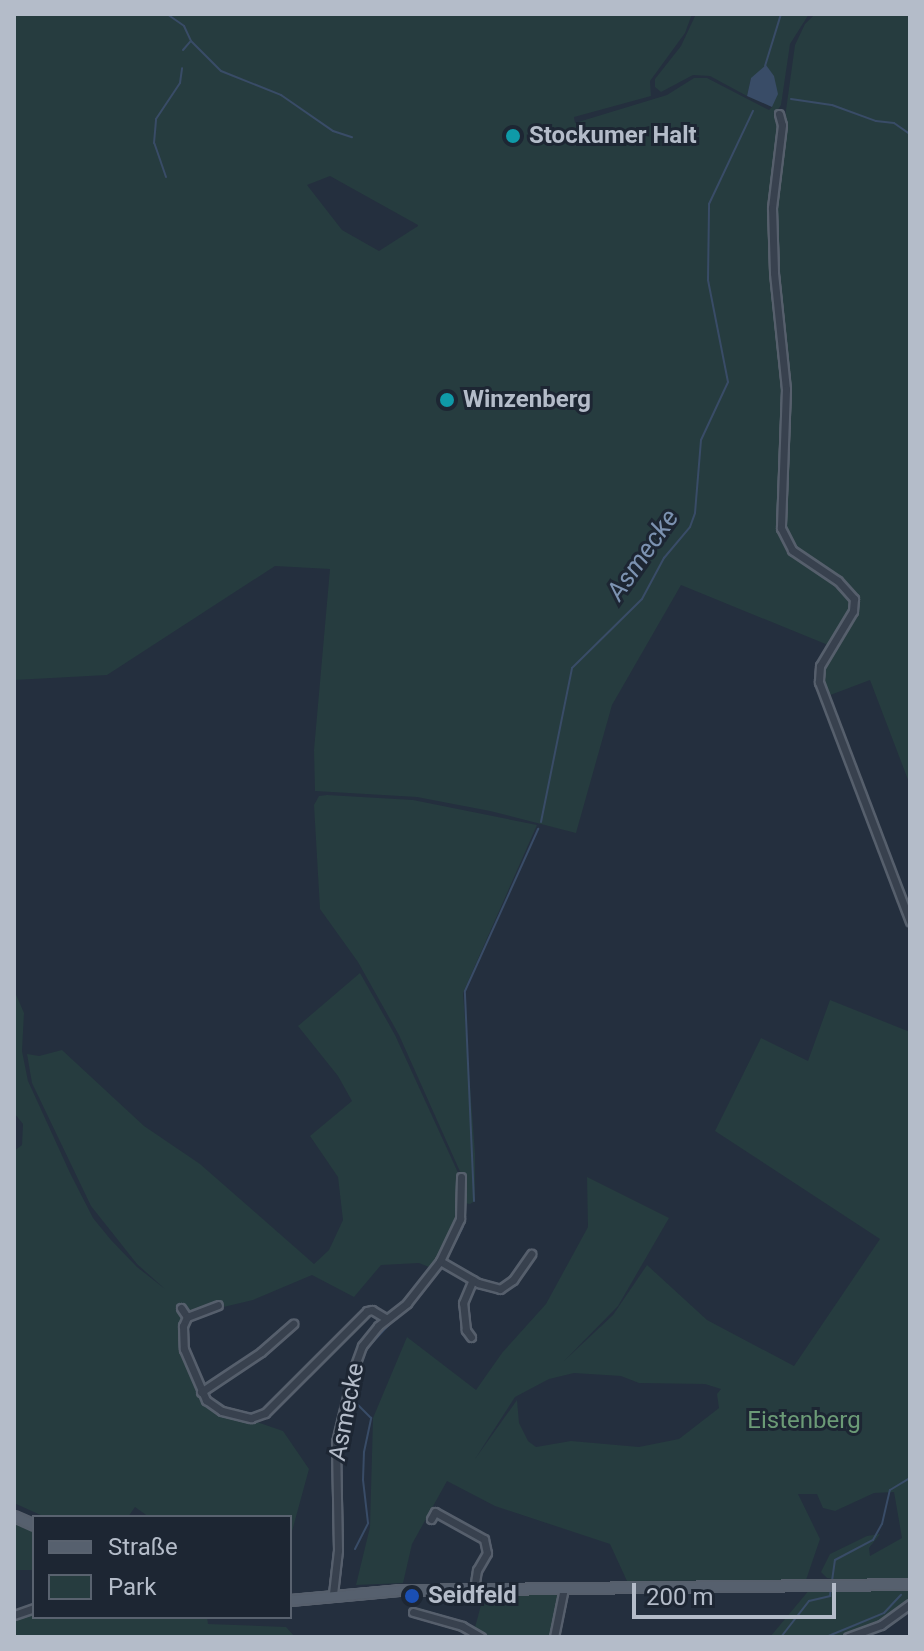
<!DOCTYPE html>
<html>
<head>
<meta charset="utf-8">
<style>
  body { margin:0 }
  #map { position:relative; width:924px; height:1651px; overflow:hidden; background:#242f3e; font-family:Roboto,sans-serif }
  div>[style] { position:absolute }
  [style*='--x'] { left:calc(var(--x)*1px); top:calc(var(--y)*1px); width:calc(var(--w)*1px); rotate:calc(var(--a)*1deg) }
  .green>* { inset:0; background:#263c3f }
  .water>* { inset:0; background:#394c67 }
  .stream>* { height:2px; margin:-1px; padding:0 1px; transform-origin:1px; border-radius:1px; background:#394c67 }
  .roads { filter:drop-shadow(2px 0 #565f6c) drop-shadow(-2px 0 #565f6c) drop-shadow(0 2px #565f6c) drop-shadow(0 -2px #565f6c) }
  .minor>* { height:7px; margin:-3.5px; padding:0 3.5px; transform-origin:3.5px; border-radius:3.5px; background:#38414e }
  .major>* { height:9px; margin:-4.5px; padding:0 4.5px; transform-origin:4.5px; border-radius:4.5px; background:#56606e }
  .dots>* { width:22px; height:22px; translate:-50% -50%; box-sizing:border-box; border:4px solid #1d2633; border-radius:50% }
  span { translate:-50% -50%; white-space:nowrap; text-align:center; line-height:1.15; -webkit-text-stroke:6px #1d2633; paint-order:stroke }
  .poi-label { font-size:24px; color:#b4bcc9; font-weight:700 }
  .left { translate:0 -50%; text-align:left }
  .street-label { font-size:24px; color:#b4bcc9 }
  .park-label { font-size:24px; color:#6b9a76 }
  .water-label { font-size:26px; color:#7c92b1; font-style:italic }
  .frame { position:absolute; inset:0; border:16px solid #b4bcc9; pointer-events:none }
  .legend { position:absolute; left:32px; top:1515px; width:260px; height:104px; box-sizing:border-box; background:#1d2633; border:2px solid #59626f; margin:0; padding:10px 14px; list-style:none; font-size:24px; color:#b4bcc9 }
  .legend li { display:flex; align-items:center; gap:16px; height:40px }
  .legend b { width:40px; border:2px solid #59626f }
  .scale { position:absolute; left:632px; top:1583px; width:204px; height:36px; box-sizing:border-box; border:4px solid #b4bcc9; border-top:0; padding-left:10px; font-size:24px; line-height:28px; white-space:nowrap; color:#b4bcc9; -webkit-text-stroke:6px #1d2633; paint-order:stroke }
</style>
</head>
<body>
<div id="map">
  <div class="green">
    <div style="clip-path:polygon(evenodd,14px 14px,692px 14px,685px 33px,650px 81px,651px 96px,574px 117px,575px 123px,667px 95px,694px 78px,707px 78px,769px 110px,772px 107px,751px 78px,747px 96px,710px 76px,693px 75px,661px 92px,655px 87px,655px 79px,681px 46px,696px 14px,809px 14px,790px 44px,781px 105px,775px 114px,780px 124px,770px 195px,774px 197px,795px 45px,805px 24px,815px 14px,910px 14px,910px 785px,870px 680px,825px 697px,822px 667px,850px 610px,828px 645px,681px 585px,612px 705px,576px 833px,490px 811px,417px 797px,315px 791px,314px 750px,330px 569px,275px 566px,107px 675px,14px 680px,14px 14px,330px 176px,418px 225px,418px 226px,379px 251px,342px 230px,307px 185px,330px 176px)"></div>
    <div style="clip-path:polygon(327px 795px,413px 800px,537px 825px,463px 993px,475px 1153px,475px 1201px,470px 1204px,463px 1203px,462px 1176px,399px 1035px,358px 962px,320px 909px,314px 805px,319px 796px)"></div>
    <div style="clip-path:polygon(360px 973px,395px 1035px,460px 1177px,461px 1209px,454px 1230px,434px 1269px,419px 1263px,381px 1265px,354px 1297px,312px 1275px,253px 1300px,194px 1314px,188px 1309px,180px 1330px,195px 1384px,208px 1405px,283px 1431px,309px 1469px,291px 1535px,290px 1517px,149px 1517px,135px 1507px,128px 1517px,45px 1517px,14px 1503px,14px 1151px,22px 1145px,23px 1124px,14px 1113px,14px 990px,24px 1013px,22px 1051px,28px 1081px,70px 1173px,93px 1218px,111px 1240px,137px 1267px,165px 1289px,137px 1264px,91px 1206px,32px 1083px,27px 1054px,39px 1056px,62px 1050px,144px 1126px,200px 1164px,314px 1264px,329px 1250px,343px 1220px,338px 1177px,310px 1136px,352px 1101px,338px 1076px,298px 1026px)"></div>
    <div style="clip-path:polygon(evenodd,830px 1000px,910px 1032px,910px 1581px,846px 1581px,827px 1578px,821px 1572px,830px 1554px,867px 1536px,880px 1534px,869px 1548px,870px 1556px,902px 1538px,894px 1492px,874px 1493px,835px 1511px,823px 1508px,817px 1494px,798px 1494px,820px 1539px,806px 1580px,627px 1581px,610px 1544px,495px 1506px,447px 1481px,412px 1544px,403px 1583px,356px 1585px,370px 1527px,373px 1418px,407px 1337px,476px 1390px,502px 1353px,546px 1304px,588px 1227px,587px 1177px,669px 1218px,618px 1306px,564px 1361px,613px 1315px,647px 1265px,707px 1320px,794px 1366px,880px 1239px,715px 1131px,761px 1038px,808px 1061px,830px 1000px,574px 1373px,621px 1376px,639px 1383px,705px 1384px,721px 1389px,717px 1394px,719px 1408px,679px 1439px,639px 1447px,571px 1441px,536px 1447px,528px 1441px,519px 1423px,517px 1400px,475px 1459px,515px 1397px,549px 1379px,574px 1373px)"></div>
    <div style="clip-path:polygon(14px 1521px,34px 1529px,34px 1570px,14px 1570px)"></div>
    <div style="clip-path:polygon(810px 1589px,910px 1589px,910px 1602px,885px 1620px,842px 1637px,770px 1637px)"></div>
    <div style="clip-path:polygon(484px 1594px,558px 1594px,550px 1637px,487px 1637px,474px 1631px)"></div>
    <div style="clip-path:polygon(34px 1611px,34px 1617px,207px 1617px,208px 1624px,286px 1627px,295px 1637px,14px 1637px,14px 1614px)"></div>
  </div>
  <div class="water">
    <div style="clip-path:polygon(766px 65px,774px 76px,778px 94px,772px 107px,747px 96px,751px 78px)"></div>
  </div>
  <div class="stream">
    <div style="--x:167;--y:14;--w:21;--a:35"></div>
    <div style="--x:184;--y:26;--w:17;--a:65"></div>
    <div style="--x:191;--y:41;--w:42;--a:45"></div>
    <div style="--x:221;--y:71;--w:65;--a:21.8"></div>
    <div style="--x:281;--y:95;--w:63;--a:34.7"></div>
    <div style="--x:333;--y:131;--w:20;--a:18"></div>
    <div style="--x:183;--y:50;--w:11;--a:-49"></div>
    <div style="--x:765;--y:66;--w:54;--a:-72.9"></div>
    <div style="--x:791;--y:99;--w:41;--a:8.3"></div>
    <div style="--x:832;--y:105;--w:47;--a:20"></div>
    <div style="--x:876;--y:121;--w:18;--a:6"></div>
    <div style="--x:894;--y:123;--w:19;--a:35"></div>
    <div style="--x:166;--y:177;--w:36;--a:-109"></div>
    <div style="--x:154;--y:143;--w:24;--a:-85"></div>
    <div style="--x:156;--y:119;--w:43;--a:-56.3"></div>
    <div style="--x:180;--y:83;--w:15;--a:-82"></div>
    <div style="--x:541;--y:822;--w:157;--a:-78.6"></div>
    <div style="--x:572;--y:668;--w:98;--a:-44.6"></div>
    <div style="--x:642;--y:599;--w:47;--a:-61.8"></div>
    <div style="--x:664;--y:558;--w:40;--a:-50"></div>
    <div style="--x:690;--y:527;--w:15;--a:-70"></div>
    <div style="--x:695;--y:513;--w:73;--a:-85.3"></div>
    <div style="--x:701;--y:440;--w:64;--a:-65"></div>
    <div style="--x:728;--y:382;--w:104;--a:-101.1"></div>
    <div style="--x:708;--y:280;--w:76;--a:-89.2"></div>
    <div style="--x:709;--y:204;--w:103;--a:-64.7"></div>
    <div style="--x:474;--y:1201;--w:210;--a:-92.5"></div>
    <div style="--x:465;--y:991;--w:178;--a:-65.7"></div>
    <div style="--x:447;--y:1258;--w:35;--a:-63"></div>
    <div style="--x:417;--y:1295;--w:31;--a:-48"></div>
    <div style="--x:355;--y:1549;--w:29;--a:-63"></div>
    <div style="--x:368;--y:1523;--w:43;--a:-96.6"></div>
    <div style="--x:363;--y:1480;--w:28;--a:-88"></div>
    <div style="--x:364;--y:1452;--w:35;--a:-78"></div>
    <div style="--x:371;--y:1418;--w:25;--a:-135"></div>
    <div style="--x:353;--y:1400;--w:22;--a:-82"></div>
    <div style="--x:356;--y:1378;--w:32;--a:-70"></div>
    <div style="--x:367;--y:1348;--w:47;--a:-46.7"></div>
    <div style="--x:832;--y:1581;--w:21;--a:-82"></div>
    <div style="--x:835;--y:1560;--w:43;--a:-27.8"></div>
    <div style="--x:873;--y:1540;--w:18;--a:-61"></div>
    <div style="--x:882;--y:1524;--w:35;--a:-77"></div>
    <div style="--x:890;--y:1490;--w:23;--a:-31"></div>
    <div style="--x:290;--y:1606;--w:23;--a:-10"></div>
    <div style="--x:781;--y:1637;--w:46;--a:-52.1"></div>
    <div style="--x:809;--y:1601;--w:22;--a:-13"></div>
    <div style="--x:830;--y:1596;--w:8;--a:-83"></div>
    <div style="--x:826;--y:1637;--w:63;--a:-22.5"></div>
    <div style="--x:884;--y:1613;--w:25;--a:-47"></div>
  </div>
  <div class="roads">
    <div class="minor">
      <div style="--x:779;--y:114;--w:11;--a:75"></div>
      <div style="--x:782;--y:125;--w:84;--a:96.9"></div>
      <div style="--x:772;--y:208;--w:65;--a:88.2"></div>
      <div style="--x:774;--y:273;--w:117;--a:84.1"></div>
      <div style="--x:786;--y:389;--w:139;--a:92.1"></div>
      <div style="--x:781;--y:528;--w:25;--a:63"></div>
      <div style="--x:792;--y:550;--w:55;--a:34"></div>
      <div style="--x:838;--y:581;--w:24;--a:48"></div>
      <div style="--x:854;--y:599;--w:12;--a:95"></div>
      <div style="--x:853;--y:611;--w:64;--a:121"></div>
      <div style="--x:820;--y:666;--w:16;--a:94"></div>
      <div style="--x:819;--y:682;--w:256;--a:69.2"></div>
      <div style="--x:440;--y:1261;--w:44;--a:30.1"></div>
      <div style="--x:478;--y:1283;--w:23;--a:15"></div>
      <div style="--x:500;--y:1289;--w:16;--a:-35"></div>
      <div style="--x:513;--y:1280;--w:32;--a:-55"></div>
      <div style="--x:181;--y:1308;--w:11;--a:56"></div>
      <div style="--x:187;--y:1317;--w:10;--a:114"></div>
      <div style="--x:183;--y:1326;--w:23;--a:88"></div>
      <div style="--x:184;--y:1349;--w:56;--a:66.7"></div>
      <div style="--x:206;--y:1400;--w:19;--a:35"></div>
      <div style="--x:222;--y:1411;--w:30;--a:14"></div>
      <div style="--x:251;--y:1418;--w:15;--a:-20"></div>
      <div style="--x:265;--y:1413;--w:144;--a:-45"></div>
      <div style="--x:367;--y:1311;--w:5;--a:-11"></div>
      <div style="--x:372;--y:1310;--w:17;--a:31"></div>
      <div style="--x:187;--y:1317;--w:33;--a:-21"></div>
      <div style="--x:471;--y:1337;--w:9;--a:-126"></div>
      <div style="--x:466;--y:1330;--w:27;--a:-96"></div>
      <div style="--x:463;--y:1303;--w:25;--a:-67"></div>
      <div style="--x:201;--y:1392;--w:72;--a:-33.7"></div>
      <div style="--x:261;--y:1352;--w:43;--a:-41.2"></div>
      <div style="--x:431;--y:1519;--w:8;--a:-60"></div>
      <div style="--x:435;--y:1512;--w:56;--a:28.9"></div>
      <div style="--x:484;--y:1539;--w:14;--a:78"></div>
      <div style="--x:487;--y:1553;--w:20;--a:120"></div>
      <div style="--x:477;--y:1570;--w:18;--a:99"></div>
      <div style="--x:333;--y:1594;--w:44;--a:-83.5"></div>
      <div style="--x:338;--y:1550;--w:108;--a:-91.1"></div>
      <div style="--x:336;--y:1442;--w:76;--a:-76.3"></div>
      <div style="--x:354;--y:1368;--w:23;--a:-70"></div>
      <div style="--x:362;--y:1346;--w:26;--a:-51"></div>
      <div style="--x:378;--y:1326;--w:37;--a:-38"></div>
      <div style="--x:407;--y:1303;--w:53;--a:-51.8"></div>
      <div style="--x:440;--y:1261;--w:47;--a:-64.5"></div>
      <div style="--x:460;--y:1219;--w:42;--a:-88.6"></div>
      <div style="--x:413;--y:1612;--w:51;--a:15.9"></div>
      <div style="--x:462;--y:1626;--w:22;--a:30"></div>
      <div style="--x:14;--y:1615;--w:21;--a:-19"></div>
      <div style="--x:554;--y:1637;--w:50;--a:-78.5"></div>
      <div style="--x:848;--y:1637;--w:35;--a:-20"></div>
      <div style="--x:881;--y:1625;--w:36;--a:-36"></div>
    </div>
    <div class="major">
      <div style="--x:14;--y:1516;--w:22;--a:24"></div>
      <div style="--x:290;--y:1600;--w:109;--a:-5.2"></div>
      <div style="--x:399;--y:1590;--w:511;--a:-0.67"></div>
    </div>
  </div>
  <div class="dots">
    <div style="left:513px;top:136px;background:#0f9aa8"></div>
    <div style="left:447px;top:400px;background:#0f9aa8"></div>
    <div style="left:412px;top:1596px;background:#1a4fb4"></div>
  </div>
  <div class="poi-label">
    <span class="left" style="left:529px;top:136px">Stockumer Halt</span>
    <span class="left" style="left:463px;top:400px">Winzenberg</span>
    <span class="left" style="left:428px;top:1596px">Seidfeld</span>
  </div>
  <div class="street-label">
    <span style="left:347px;top:1412px;rotate:-79deg">Asmecke</span>
  </div>
  <div class="park-label">
    <span style="left:804px;top:1421px">Eistenberg</span>
  </div>
  <div class="water-label">
    <span style="left:643px;top:555px;rotate:-55deg">Asmecke</span>
  </div>
  <div class="frame"></div>
  <ul class="legend">
  <li><b style="height:10px;background:#56606e"></b>Straße</li>
  <li><b style="height:22px;background:#263c3f"></b>Park</li>
  </ul>
  <div class="scale">200 m</div>
</div>
</body>
</html>
